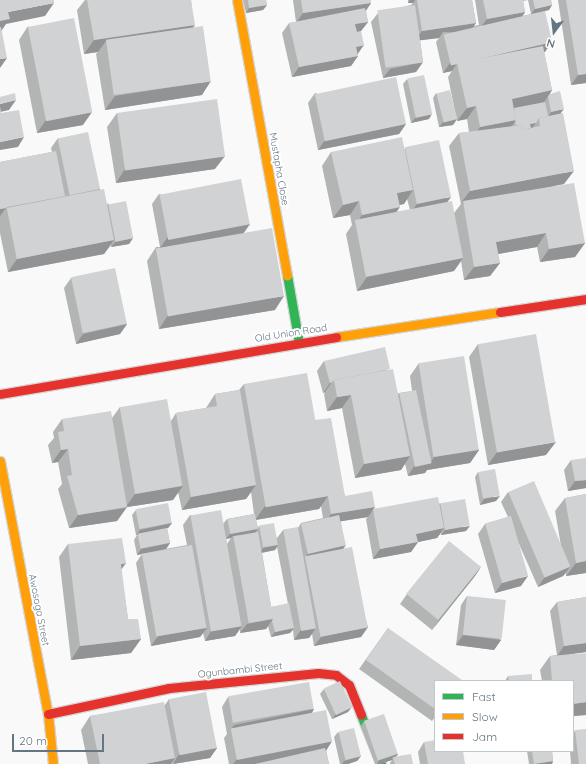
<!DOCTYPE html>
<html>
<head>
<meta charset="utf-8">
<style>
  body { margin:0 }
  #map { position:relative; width:586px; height:764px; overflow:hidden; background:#f9f9f9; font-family:Quicksand,sans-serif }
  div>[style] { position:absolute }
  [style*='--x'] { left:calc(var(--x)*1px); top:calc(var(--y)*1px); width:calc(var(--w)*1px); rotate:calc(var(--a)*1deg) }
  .roads { filter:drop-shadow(1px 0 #d5d6d7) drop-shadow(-1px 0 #d5d6d7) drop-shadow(0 1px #d5d6d7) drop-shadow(0 -1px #d5d6d7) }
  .fast>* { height:9px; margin:-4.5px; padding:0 4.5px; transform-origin:4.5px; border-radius:4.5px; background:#30b455 }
  .slow>* { height:9px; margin:-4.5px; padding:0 4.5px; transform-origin:4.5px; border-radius:4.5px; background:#ff9f0a }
  .jam>* { height:9px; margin:-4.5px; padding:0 4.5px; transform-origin:4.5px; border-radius:4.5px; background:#e5322d }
  .wall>* { inset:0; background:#b3b5b5 }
  .shaded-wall>* { inset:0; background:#929394 }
  .building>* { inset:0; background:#d0d2d3; transform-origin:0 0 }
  span { translate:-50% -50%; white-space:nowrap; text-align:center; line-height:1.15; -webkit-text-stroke:4px #fff; paint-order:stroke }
  .street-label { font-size:10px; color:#657683 }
  .legend { position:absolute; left:434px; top:680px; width:140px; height:72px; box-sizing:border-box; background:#fff; border:1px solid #c1c8cd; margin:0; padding:5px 7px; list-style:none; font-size:12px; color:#657683 }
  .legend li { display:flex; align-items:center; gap:8px; height:20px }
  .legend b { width:20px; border:1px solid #c1c8cd }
  .north { position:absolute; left:534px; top:12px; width:40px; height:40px; -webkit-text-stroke:3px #fff; paint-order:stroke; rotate:195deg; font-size:11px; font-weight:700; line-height:16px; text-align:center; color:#657683 }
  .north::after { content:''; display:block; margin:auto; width:14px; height:18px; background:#657683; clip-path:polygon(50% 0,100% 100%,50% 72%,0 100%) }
  .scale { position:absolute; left:12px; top:734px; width:92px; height:18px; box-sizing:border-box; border:2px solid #657683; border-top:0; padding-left:5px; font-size:12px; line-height:14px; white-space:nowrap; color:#657683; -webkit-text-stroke:3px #fff; paint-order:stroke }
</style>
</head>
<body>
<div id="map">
  <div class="roads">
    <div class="fast">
      <div style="--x:287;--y:275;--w:69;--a:80"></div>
      <div style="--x:361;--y:715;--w:53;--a:67.8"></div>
    </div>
    <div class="slow">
      <div style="--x:237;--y:0;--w:280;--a:79.7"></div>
      <div style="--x:336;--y:337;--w:166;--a:-8.7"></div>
      <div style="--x:0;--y:461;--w:258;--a:79.3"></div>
      <div style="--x:48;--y:714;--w:50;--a:84.3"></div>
    </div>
    <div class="jam">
      <div style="--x:500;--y:312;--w:87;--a:-8.6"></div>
      <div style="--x:0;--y:394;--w:341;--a:-9.6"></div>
      <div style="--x:48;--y:714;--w:124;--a:-12.1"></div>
      <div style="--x:169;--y:688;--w:150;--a:-5.7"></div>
      <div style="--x:318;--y:673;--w:18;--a:6"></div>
      <div style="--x:336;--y:675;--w:16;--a:38"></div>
      <div style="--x:349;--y:685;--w:32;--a:68"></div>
    </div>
  </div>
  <div class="wall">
    <div style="clip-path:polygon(85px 0,191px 0,193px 28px,202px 95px,105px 110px,96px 54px,98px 52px,84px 54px,77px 10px)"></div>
    <div style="clip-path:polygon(243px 0,266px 0,267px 5px,263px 10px,246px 13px)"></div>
    <div style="clip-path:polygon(293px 0,371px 0,371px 3px,366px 11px,368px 22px,361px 31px,357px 54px,358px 56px,351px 66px,292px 77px,282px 33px,289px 23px,296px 22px)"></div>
    <div style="clip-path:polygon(evenodd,408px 0,472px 0,476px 23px,474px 26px,479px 25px,475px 0,551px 0,552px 5px,549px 10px,545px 11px,545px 52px,544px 52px,552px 90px,550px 94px,561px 114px,564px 184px,553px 186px,585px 243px,575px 257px,540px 262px,537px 247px,498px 254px,500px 263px,490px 276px,464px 280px,461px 261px,454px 271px,357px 291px,346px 234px,352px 225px,350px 215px,333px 218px,322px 166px,331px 152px,405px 149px,405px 148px,448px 202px,454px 213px,461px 204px,449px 146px,459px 133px,469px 132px,467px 119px,457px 121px,448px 77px,452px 71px,443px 73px,436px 42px,439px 38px,420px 40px,423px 62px,416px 72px,383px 78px,371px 22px,378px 13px,411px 5px,413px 3px,408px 3px,408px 0,528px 0,531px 14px,523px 16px,525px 12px,523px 1px,528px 0,408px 0,407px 199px,410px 210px,396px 212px,400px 205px,404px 204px,407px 199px)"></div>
    <div style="clip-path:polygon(558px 0,586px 0,586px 83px,571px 85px)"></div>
    <div style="clip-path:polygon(28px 26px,83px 125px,37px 133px,19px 40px)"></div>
    <div style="clip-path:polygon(407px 79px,429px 119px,411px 123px,403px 84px)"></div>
    <div style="clip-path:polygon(315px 93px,406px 124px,399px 134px,318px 150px,308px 103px)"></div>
    <div style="clip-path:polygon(436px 93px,457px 119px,453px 125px,439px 127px,433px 98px)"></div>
    <div style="clip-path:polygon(117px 113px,215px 169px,116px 183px,107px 127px)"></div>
    <div style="clip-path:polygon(58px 138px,100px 189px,107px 205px,108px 203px,133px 238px,129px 244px,111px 247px,111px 245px,104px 254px,8px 272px,0 233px,0 162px,52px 152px,51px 148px)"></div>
    <div style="clip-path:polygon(159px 194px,250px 224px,243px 233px,275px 310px,159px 329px,147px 261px,156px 247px,160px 247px,152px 204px)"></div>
    <div style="clip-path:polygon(71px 278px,127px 324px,120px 334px,76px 344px,64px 288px)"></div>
    <div style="clip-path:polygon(478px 344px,546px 455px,488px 465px,469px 357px)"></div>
    <div style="clip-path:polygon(324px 361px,389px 370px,398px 394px,399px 393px,412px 391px,410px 376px,419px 363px,479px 450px,470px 463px,427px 470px,425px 473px,408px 476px,405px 464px,401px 470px,355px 478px,342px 408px,327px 411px,324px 394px,325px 392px,323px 393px,317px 371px)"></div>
    <div style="clip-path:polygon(evenodd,244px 384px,315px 420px,345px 496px,375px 507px,373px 509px,439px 504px,440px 503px,466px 531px,441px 535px,441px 533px,437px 538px,418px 542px,411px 552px,373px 559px,366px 519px,368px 517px,341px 521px,343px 549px,368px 627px,361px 637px,314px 646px,312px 634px,309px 638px,294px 640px,293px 630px,290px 633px,271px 637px,268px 626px,266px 629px,240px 633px,240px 629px,235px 636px,205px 641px,203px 633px,200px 637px,151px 646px,136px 563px,142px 554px,137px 555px,134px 540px,137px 535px,136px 535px,132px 515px,136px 510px,172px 523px,168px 528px,167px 528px,170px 543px,166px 549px,149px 552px,187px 545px,183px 525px,190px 515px,223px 524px,227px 519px,254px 514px,251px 492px,246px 499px,182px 510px,178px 492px,173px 500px,127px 507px,117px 521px,69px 528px,58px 489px,62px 484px,58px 462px,52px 463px,48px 445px,54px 438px,53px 432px,62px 419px,112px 418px,120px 407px,171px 421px,176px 413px,206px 408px,215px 394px,239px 390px,244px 384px,321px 506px,323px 518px,301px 523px,298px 528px,283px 530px,277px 538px,259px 526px,258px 528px,256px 520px,319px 509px,321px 506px,244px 384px,231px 538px,227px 544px,226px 539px,231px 538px,244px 384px,277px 547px,288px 604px,271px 607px,262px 553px,275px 550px,277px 547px)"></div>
    <div style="clip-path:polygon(571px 460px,586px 488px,568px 491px,564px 470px)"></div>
    <div style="clip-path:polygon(478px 472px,496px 501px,480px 505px,475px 477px)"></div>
    <div style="clip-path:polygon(508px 492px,561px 546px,555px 511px,565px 498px,586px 494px,586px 573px,566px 576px,566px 573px,563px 576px,538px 587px,519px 544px,521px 586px,495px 593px,478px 534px,485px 524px,508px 517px,501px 502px)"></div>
    <div style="clip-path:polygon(68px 544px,121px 570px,128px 619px,141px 639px,131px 653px,71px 660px,59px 557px)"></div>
    <div style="clip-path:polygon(481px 567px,475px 576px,432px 630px,400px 604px,407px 594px)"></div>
    <div style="clip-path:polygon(467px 596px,501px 640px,494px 650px,456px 645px,461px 605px)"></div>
    <div style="clip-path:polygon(586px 597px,586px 652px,570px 654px,586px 715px,573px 716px,573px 681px,542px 681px,540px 670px,550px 656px,557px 655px,550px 611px,557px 602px)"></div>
    <div style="clip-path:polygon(388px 628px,435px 681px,435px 717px,432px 721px,359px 669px)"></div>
    <div style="clip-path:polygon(508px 676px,532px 681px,505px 681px)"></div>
    <div style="clip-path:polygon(324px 689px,348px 712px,332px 719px,320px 694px)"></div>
    <div style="clip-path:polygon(228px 697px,314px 709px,312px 713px,332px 741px,326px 750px,329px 764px,229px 764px,224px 738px,227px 734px,222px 707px)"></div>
    <div style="clip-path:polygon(169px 699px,217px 748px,210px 758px,173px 764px,172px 763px,171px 764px,88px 764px,81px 730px,90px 716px,165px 705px)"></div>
    <div style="clip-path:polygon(364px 721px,398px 754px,396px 757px,413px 764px,390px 764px,390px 763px,392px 760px,380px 764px,375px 764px,361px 726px)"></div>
    <div style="clip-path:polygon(575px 730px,586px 764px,571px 764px,570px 751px,573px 751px,573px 734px)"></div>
    <div style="clip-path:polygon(338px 732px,361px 756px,357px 761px,348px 764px,340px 764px,334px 737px)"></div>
    <div style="clip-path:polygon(424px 742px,465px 764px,420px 764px,418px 752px)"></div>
    <div style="clip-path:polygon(527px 751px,552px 751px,553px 761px,552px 764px,529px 764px)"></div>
  </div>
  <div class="shaded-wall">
    <div style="clip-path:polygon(410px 0,415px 0,413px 3px,408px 3px)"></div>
    <div style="clip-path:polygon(54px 3px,45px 16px,6px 24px,0 33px,0 21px,8px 12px)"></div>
    <div style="clip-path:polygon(371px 3px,364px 13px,296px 23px,303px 13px)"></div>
    <div style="clip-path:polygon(267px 5px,263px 10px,246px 13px,249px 8px)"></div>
    <div style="clip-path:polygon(552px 5px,549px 10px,531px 14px,535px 9px)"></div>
    <div style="clip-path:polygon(525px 12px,518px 22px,480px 28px,487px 19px)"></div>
    <div style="clip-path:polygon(368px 22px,361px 31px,348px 34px,355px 24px)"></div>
    <div style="clip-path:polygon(476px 23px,469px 33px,443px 32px,439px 38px,415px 41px,422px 31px)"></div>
    <div style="clip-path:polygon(195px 25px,186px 38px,106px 41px,98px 52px,84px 54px,94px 40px)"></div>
    <div style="clip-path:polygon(552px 42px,545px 52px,459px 70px,457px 63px,452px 71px,443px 73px,450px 63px)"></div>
    <div style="clip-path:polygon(364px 45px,357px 55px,356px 47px)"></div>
    <div style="clip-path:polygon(358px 56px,351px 66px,292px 77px,299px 67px)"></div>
    <div style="clip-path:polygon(7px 58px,0 68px,0 59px)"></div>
    <div style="clip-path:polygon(423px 62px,416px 72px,383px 78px,390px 69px)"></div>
    <div style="clip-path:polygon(586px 74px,586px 83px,571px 85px,578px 75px)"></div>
    <div style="clip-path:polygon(211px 81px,202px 95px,105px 110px,115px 96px)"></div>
    <div style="clip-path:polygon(552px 90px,543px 104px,513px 110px,512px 99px)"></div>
    <div style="clip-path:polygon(16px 100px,9px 110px,0 112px,0 104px)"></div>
    <div style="clip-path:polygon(476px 106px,467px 119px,457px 121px,467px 108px)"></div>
    <div style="clip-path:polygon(564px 109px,560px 114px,548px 117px,551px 112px)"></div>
    <div style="clip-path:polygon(92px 112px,83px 125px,37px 133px,46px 120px)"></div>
    <div style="clip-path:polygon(432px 114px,429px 119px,411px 123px,415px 118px)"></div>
    <div style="clip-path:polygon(457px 119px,453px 125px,439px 127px,443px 122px)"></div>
    <div style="clip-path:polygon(516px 120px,507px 133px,471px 141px,480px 127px)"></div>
    <div style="clip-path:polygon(536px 123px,532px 128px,526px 129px,530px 124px)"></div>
    <div style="clip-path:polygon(406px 124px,399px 134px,318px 150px,325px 140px)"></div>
    <div style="clip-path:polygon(24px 137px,18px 147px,0 150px,0 142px)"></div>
    <div style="clip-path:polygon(225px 156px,215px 169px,116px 183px,125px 169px)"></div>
    <div style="clip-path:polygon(574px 171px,564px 184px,463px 204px,463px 201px,460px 204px,470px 191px)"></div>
    <div style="clip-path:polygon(413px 190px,404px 204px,388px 207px,397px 193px)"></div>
    <div style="clip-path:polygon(451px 197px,444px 207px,410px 213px,417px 204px)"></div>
    <div style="clip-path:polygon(359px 201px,350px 215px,333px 218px,343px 205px)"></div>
    <div style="clip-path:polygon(400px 207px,391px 220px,356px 224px,362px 215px)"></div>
    <div style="clip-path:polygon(6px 208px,0 216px,0 209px)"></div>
    <div style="clip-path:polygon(250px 224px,243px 234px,160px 248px,167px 238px)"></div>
    <div style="clip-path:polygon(546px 233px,537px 247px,487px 256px,496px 242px)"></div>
    <div style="clip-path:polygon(133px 238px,129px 244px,111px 247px,115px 242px)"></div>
    <div style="clip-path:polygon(114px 240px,104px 254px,8px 272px,17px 259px)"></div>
    <div style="clip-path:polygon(585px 243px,575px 257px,540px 262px,549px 249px)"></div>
    <div style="clip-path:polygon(463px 258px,454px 271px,357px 291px,367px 277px)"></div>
    <div style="clip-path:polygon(500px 263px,490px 276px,464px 280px,474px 267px)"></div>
    <div style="clip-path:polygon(284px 296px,275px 310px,159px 329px,168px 315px)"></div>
    <div style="clip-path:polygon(127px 324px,120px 334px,76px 344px,83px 334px)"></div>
    <div style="clip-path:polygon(332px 382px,325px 392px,323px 393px,330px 383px)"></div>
    <div style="clip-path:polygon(351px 395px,342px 408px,327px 411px,337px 397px)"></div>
    <div style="clip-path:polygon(556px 442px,546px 455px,488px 465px,497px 452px)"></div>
    <div style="clip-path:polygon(68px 449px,58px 462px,52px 463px,61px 450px)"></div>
    <div style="clip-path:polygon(479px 450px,470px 463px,427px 470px,425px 473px,408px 476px,414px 466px,430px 463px,434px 457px)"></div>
    <div style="clip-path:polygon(410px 456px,401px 470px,355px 478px,364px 464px)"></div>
    <div style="clip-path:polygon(586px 480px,586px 488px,568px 491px,575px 481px)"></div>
    <div style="clip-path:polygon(256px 485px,246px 499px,182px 510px,191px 497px)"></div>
    <div style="clip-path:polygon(183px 486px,173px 500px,127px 507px,117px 521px,69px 528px,78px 515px,125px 508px,135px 494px)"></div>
    <div style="clip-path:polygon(328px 496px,319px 509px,255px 520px,265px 506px)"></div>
    <div style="clip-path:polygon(500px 496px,496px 501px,480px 505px,484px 499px)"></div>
    <div style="clip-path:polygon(375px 507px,368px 517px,324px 524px,331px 514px)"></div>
    <div style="clip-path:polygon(172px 523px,168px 528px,136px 535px,140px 530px)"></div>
    <div style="clip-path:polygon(470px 526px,466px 531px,441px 535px,445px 530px)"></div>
    <div style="clip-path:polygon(444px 528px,437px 538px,409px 544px,416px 534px)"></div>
    <div style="clip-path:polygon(258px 529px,254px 534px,233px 536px,231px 538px,226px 539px,230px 534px)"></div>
    <div style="clip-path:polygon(418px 542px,411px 552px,373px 559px,380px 549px)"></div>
    <div style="clip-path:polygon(170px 543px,166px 549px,137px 555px,141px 549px)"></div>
    <div style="clip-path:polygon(278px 545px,275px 550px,260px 553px,263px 548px)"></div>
    <div style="clip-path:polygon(346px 545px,339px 555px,305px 558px,308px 553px)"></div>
    <div style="clip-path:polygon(586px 561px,586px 573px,566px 576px,576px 563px)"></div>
    <div style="clip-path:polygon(126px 563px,116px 577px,121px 564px)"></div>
    <div style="clip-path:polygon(481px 567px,475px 576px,432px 630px,439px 620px)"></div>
    <div style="clip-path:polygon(570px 567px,563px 576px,538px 587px,544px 578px)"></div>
    <div style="clip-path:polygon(528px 576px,521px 586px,495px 593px,502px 583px)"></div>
    <div style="clip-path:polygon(273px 619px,266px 629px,240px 633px,247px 624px)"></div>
    <div style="clip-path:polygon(242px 626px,235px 636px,205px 641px,211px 631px)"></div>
    <div style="clip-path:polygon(368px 627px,361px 637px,314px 646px,321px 637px)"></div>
    <div style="clip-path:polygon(207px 628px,200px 637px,151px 646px,158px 636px)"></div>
    <div style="clip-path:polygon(294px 628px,290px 633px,271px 637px,275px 632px)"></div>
    <div style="clip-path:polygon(316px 628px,309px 638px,294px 640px,301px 630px)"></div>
    <div style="clip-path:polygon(463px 635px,501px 640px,494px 650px,456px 645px)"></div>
    <div style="clip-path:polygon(141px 639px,131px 653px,71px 660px,80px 646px)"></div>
    <div style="clip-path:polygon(586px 643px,586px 652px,557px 656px,564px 646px)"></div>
    <div style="clip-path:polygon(586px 702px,586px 715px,573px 716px,573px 704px)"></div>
    <div style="clip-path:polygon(352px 707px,348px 712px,332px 719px,336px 714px)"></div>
    <div style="clip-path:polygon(314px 709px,308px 719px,231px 729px,234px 725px)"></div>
    <div style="clip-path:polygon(332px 741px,326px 751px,256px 764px,233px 764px,237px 759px)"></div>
    <div style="clip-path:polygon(217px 748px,210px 758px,173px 764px,179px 754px)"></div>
    <div style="clip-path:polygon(398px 754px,395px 759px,393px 757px,392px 760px,380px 764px,377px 764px,379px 760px)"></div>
    <div style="clip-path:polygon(361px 756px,357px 761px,348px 764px,342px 764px,344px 761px)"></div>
    <div style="clip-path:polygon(175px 758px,171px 764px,145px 764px)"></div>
    <div style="clip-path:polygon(553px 761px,552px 764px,534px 764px)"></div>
  </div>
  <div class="building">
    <div style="clip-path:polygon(0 0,54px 0,54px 3px,8px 12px,10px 19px,0 21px)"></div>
    <div style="clip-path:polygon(87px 0,191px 0,195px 25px,94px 40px)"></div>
    <div style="clip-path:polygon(248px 0,266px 0,267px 5px,249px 8px)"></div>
    <div style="clip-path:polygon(301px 0,371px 0,371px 3px,303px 13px)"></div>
    <div style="clip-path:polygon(417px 0,472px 0,476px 23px,422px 31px)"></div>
    <div style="clip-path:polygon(483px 0,523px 0,525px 12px,487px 19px)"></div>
    <div style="clip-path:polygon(533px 0,551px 0,552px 5px,535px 9px)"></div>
    <div style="clip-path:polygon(566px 0,586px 0,586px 74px,578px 75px)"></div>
    <div style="left:415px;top:5px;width:58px;height:38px;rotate:82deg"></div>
    <div style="clip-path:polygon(365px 8px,368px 22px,355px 24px,357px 32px,361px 31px,364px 45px,356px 47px,358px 56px,299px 67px,289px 23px)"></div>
    <div style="left:545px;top:11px;width:32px;height:104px;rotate:77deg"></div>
    <div style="left:74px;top:18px;width:96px;height:47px;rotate:79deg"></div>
    <div style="left:203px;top:26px;width:56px;height:98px;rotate:82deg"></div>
    <div style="clip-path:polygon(0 27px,1px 27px,7px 58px,0 59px)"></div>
    <div style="clip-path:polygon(543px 46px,552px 90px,512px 99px,516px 120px,480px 127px,476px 106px,467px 108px,457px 63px)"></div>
    <div style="left:424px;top:75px;width:40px;height:17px;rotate:78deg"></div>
    <div style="left:396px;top:77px;width:48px;height:83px;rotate:78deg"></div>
    <div style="left:450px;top:90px;width:30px;height:14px;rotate:76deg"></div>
    <div style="clip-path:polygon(560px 91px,564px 109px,551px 112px,548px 96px,550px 94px)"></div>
    <div style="clip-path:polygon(15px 93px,16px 100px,0 104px,0 97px)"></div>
    <div style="left:217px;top:99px;width:58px;height:101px;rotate:82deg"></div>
    <div style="clip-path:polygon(545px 102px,548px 116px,539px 118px,536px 123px,530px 124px,531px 128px,522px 130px,521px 125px,516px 125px,515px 121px,516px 120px,514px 108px)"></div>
    <div style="clip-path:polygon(0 106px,1px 113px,19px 110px,24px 137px,0 142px)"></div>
    <div style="clip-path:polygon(563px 113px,574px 171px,470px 191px,459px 133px,521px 125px,522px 130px,540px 126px,539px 118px)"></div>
    <div style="left:88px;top:132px;width:58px;height:31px;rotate:78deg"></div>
    <div style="clip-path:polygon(402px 137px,413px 190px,397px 193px,400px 207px,362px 215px,359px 201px,343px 205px,331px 152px)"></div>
    <div style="left:439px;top:140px;width:58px;height:35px;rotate:78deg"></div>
    <div style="clip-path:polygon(56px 151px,65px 196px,7px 207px,6px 208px,0 209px,0 162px)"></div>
    <div style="left:241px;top:179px;width:46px;height:83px;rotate:79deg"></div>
    <div style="clip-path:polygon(574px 183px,585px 243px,549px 249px,546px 233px,496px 242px,500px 263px,474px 267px,463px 201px)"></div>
    <div style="left:104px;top:189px;width:52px;height:99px;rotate:79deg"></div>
    <div style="left:126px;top:201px;width:38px;height:18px;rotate:79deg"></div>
    <div style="left:452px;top:201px;width:58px;height:99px;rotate:79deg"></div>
    <div style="left:272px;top:228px;width:69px;height:118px;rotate:80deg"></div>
    <div style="left:115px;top:268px;width:57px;height:45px;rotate:78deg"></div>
    <div style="left:536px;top:334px;width:110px;height:59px;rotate:80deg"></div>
    <div style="clip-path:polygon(385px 347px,390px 369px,371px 373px,334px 380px,332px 382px,330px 383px,324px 361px)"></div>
    <div style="left:464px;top:356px;width:95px;height:46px;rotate:81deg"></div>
    <div style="clip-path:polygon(393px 369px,410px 456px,364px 464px,351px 395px,337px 397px,334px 380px)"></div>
    <div style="left:307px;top:373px;width:125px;height:64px;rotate:80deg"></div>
    <div style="clip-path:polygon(240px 390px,256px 485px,191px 497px,176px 413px,217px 406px,215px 394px)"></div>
    <div style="left:416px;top:390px;width:75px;height:17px;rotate:78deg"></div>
    <div style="left:167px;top:399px;width:88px;height:48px;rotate:80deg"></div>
    <div style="clip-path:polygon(111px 411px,127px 507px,78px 515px,67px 476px,72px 475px,68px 449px,61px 450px,58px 432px,64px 431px,62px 419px)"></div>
    <div style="clip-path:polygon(331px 418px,345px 496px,372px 491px,375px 507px,331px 514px,315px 420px)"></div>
    <div style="clip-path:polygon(586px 458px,586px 480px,575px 481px,571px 460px)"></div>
    <div style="left:495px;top:469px;width:27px;height:17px;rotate:80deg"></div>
    <div style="left:534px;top:481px;width:93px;height:28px;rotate:67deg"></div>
    <div style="clip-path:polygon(586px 494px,586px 561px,576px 563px,565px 498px)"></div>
    <div style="clip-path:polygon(438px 497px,444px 528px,416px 534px,418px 542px,380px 549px,373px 509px)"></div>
    <div style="left:465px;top:499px;width:27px;height:25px;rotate:80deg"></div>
    <div style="left:168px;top:503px;width:20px;height:33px;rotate:79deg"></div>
    <div style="left:221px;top:510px;width:118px;height:31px;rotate:80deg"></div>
    <div style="left:255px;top:514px;width:15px;height:28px;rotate:79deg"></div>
    <div style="left:339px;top:515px;width:31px;height:39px;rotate:77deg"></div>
    <div style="left:511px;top:516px;width:62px;height:27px;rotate:74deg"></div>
    <div style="left:274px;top:523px;width:22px;height:15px;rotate:80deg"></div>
    <div style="left:298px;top:527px;width:103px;height:15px;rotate:80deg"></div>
    <div style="left:167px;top:528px;width:15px;height:30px;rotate:79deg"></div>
    <div style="left:258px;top:532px;width:88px;height:25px;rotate:80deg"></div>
    <div style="clip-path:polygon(122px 538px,126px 563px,121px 564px,128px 619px,138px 619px,141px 639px,80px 646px,68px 544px)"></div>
    <div style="left:449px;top:541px;width:41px;height:68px;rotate:39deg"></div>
    <div style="left:192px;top:545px;width:84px;height:51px;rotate:80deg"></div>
    <div style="left:352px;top:547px;width:82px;height:48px;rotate:79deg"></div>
    <div style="left:467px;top:596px;width:39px;height:39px;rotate:6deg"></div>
    <div style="clip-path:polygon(586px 597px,586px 643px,564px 646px,557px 602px)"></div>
    <div style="clip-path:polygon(289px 603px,294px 628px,275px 632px,272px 621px,273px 619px,271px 607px)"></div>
    <div style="clip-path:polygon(388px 628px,462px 680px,461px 681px,435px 681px,435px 709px,366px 660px)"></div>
    <div style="clip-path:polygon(586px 653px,586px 702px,573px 704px,573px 681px,552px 681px,550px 656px)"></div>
    <div style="clip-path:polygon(532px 674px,532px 681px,509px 681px,508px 676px)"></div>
    <div style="left:340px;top:681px;width:29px;height:18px;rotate:65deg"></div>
    <div style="left:309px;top:682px;width:27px;height:82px;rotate:80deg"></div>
    <div style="left:206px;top:692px;width:57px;height:38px;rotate:79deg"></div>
    <div style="clip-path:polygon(164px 702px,175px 758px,145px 764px,100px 764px,90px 716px)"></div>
    <div style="left:326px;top:710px;width:32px;height:97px;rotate:79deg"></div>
    <div style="left:384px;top:714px;width:42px;height:21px;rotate:71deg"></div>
    <div style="left:354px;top:728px;width:29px;height:16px;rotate:76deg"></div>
    <div style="clip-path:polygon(586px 729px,586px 764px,579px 764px,575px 730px)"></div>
    <div style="clip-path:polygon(435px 740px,435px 751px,463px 751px,465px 764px,428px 764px,424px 742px)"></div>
    <div style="clip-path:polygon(325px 748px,329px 764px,255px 764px)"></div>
    <div style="clip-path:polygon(532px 751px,552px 751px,553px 761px,534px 764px)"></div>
    <div style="clip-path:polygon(411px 754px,413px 764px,395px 764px,393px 757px)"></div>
  </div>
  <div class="street-label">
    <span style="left:279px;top:169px;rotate:80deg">Mustapha Close</span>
    <span style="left:291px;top:333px;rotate:-9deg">Old Union Road</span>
    <span style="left:39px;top:610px;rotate:79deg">Awosoga Street</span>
    <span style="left:240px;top:670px;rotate:-6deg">Ogunbambi Street</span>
  </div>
  <ul class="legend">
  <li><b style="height:5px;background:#30b455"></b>Fast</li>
  <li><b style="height:5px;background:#ff9f0a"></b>Slow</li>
  <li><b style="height:5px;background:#e5322d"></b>Jam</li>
  </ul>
  <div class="north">N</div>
  <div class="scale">20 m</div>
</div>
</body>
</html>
